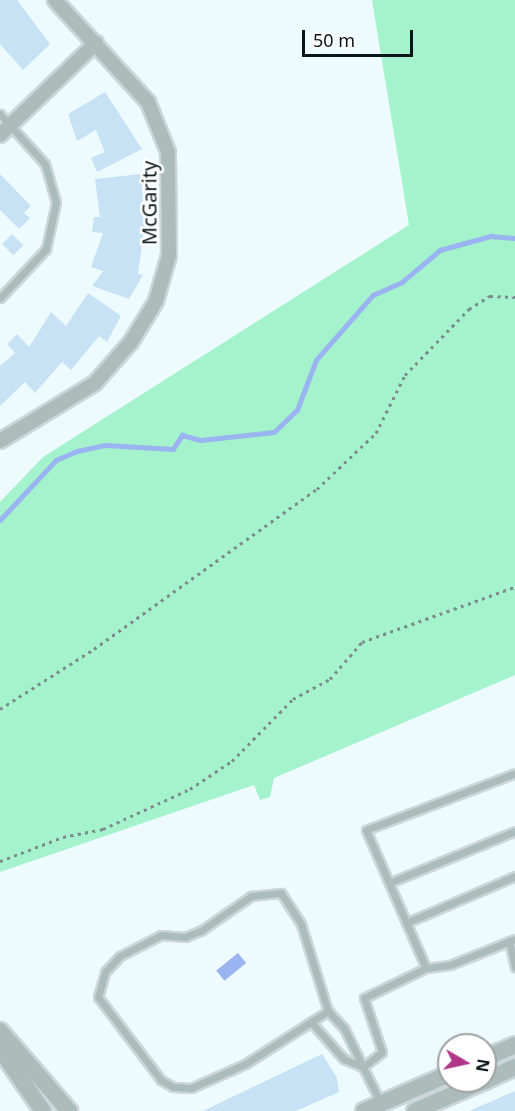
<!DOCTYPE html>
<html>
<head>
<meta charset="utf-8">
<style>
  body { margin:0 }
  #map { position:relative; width:515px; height:1111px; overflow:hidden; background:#edfbff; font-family:"Noto Sans",sans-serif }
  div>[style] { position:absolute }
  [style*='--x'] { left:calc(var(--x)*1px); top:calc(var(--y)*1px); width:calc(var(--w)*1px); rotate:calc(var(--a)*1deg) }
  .green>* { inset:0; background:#a4f3cd }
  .water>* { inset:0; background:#99b4f1; transform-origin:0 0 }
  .stream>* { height:4.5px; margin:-2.25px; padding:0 2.25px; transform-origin:2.25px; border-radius:2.25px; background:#99b4f1 }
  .building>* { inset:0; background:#c7e2f5; transform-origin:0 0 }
  .path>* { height:3px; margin-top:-1.5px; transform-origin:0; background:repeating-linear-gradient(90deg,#7c8a8d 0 3px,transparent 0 7.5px) }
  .roads { filter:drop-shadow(2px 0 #c9d6da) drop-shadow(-2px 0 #c9d6da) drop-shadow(0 2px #c9d6da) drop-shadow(0 -2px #c9d6da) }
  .service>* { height:7px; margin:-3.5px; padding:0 3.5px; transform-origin:3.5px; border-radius:3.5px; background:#acbcba }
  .minor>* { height:14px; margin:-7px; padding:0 7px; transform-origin:7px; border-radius:7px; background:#acbcba }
  .tertiary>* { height:16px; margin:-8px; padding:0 8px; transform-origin:8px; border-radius:8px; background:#acbcba }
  span { translate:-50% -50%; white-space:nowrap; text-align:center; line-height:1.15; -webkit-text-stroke:5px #fff; paint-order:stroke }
  .street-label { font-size:20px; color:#091619 }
  .north { position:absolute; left:437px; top:1033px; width:60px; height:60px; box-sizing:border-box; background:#fff; border:2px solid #9da2a3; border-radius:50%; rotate:99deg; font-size:16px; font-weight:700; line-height:24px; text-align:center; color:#091619 }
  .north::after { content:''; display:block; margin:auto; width:21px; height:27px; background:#b03689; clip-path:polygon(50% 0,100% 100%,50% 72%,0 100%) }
  .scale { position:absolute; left:302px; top:30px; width:111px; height:27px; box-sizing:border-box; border:3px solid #091619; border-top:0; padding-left:8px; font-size:18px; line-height:21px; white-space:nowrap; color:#091619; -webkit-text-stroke:4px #fff; paint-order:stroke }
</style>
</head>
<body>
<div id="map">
  <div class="green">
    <div style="clip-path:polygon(372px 0,515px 0,515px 675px,274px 778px,270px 797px,260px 800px,254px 785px,0 872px,0 502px,43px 457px,409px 225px)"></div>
  </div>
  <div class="water">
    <div style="left:238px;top:953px;width:13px;height:28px;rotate:51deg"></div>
  </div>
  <div class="stream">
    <div style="--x:0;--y:520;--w:82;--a:-47"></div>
    <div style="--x:56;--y:460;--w:23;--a:-23"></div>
    <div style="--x:77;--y:451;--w:29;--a:-12"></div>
    <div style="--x:105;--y:445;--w:68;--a:3.4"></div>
    <div style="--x:173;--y:449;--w:17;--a:-57"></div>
    <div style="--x:182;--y:435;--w:20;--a:15"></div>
    <div style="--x:201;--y:440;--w:73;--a:-6.3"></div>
    <div style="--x:274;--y:432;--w:32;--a:-44"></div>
    <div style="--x:297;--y:410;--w:53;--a:-69.2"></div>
    <div style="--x:316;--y:360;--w:86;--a:-48.8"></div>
    <div style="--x:373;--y:295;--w:32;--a:-24"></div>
    <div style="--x:402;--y:282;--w:50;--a:-40.1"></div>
    <div style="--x:440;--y:250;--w:53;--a:-15.4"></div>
    <div style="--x:491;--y:236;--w:24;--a:5"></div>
  </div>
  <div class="building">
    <div style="clip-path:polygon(0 0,17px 0,50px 44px,23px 70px,0 44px)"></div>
    <div style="clip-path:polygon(105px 92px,142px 149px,97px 172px,91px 158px,105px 152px,96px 130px,77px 141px,68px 114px)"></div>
    <div style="clip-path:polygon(0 174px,31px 206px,24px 213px,30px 218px,19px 229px,0 210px)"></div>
    <div style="clip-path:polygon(141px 174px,145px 223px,138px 274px,143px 275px,129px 299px,92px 286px,103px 271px,91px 267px,103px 233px,92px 232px,94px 217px,100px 217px,95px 179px)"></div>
    <div style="left:12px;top:234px;width:16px;height:14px;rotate:45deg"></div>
    <div style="clip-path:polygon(88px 293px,121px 316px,107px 342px,99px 336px,71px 370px,62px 362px,35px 393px,25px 382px,0 406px,0 366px,15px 353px,7px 344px,17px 334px,29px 347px,51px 312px,66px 326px)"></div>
    <div style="clip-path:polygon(322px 1054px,337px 1078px,339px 1092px,296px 1111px,203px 1111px)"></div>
    <div style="clip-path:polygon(515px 1091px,515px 1111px,469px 1111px)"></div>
  </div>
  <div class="path">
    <div style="--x:0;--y:709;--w:112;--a:-32.6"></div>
    <div style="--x:94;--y:649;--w:274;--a:-35.7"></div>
    <div style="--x:317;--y:489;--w:81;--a:-43.5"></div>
    <div style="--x:376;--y:433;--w:65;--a:-63.4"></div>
    <div style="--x:405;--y:375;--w:92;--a:-45.9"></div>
    <div style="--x:469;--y:309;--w:25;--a:-32"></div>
    <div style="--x:490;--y:296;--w:25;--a:2"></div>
    <div style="--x:0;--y:861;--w:67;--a:-20.9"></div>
    <div style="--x:63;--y:837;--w:41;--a:-11.3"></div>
    <div style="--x:103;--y:829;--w:96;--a:-24.7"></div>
    <div style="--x:190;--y:789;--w:50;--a:-33.7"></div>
    <div style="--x:232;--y:761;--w:87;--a:-45.5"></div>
    <div style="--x:293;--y:699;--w:42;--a:-28.4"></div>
    <div style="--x:330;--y:679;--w:49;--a:-49.1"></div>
    <div style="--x:362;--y:642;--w:163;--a:-19.8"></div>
  </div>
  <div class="roads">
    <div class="service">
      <div style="--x:0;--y:114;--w:67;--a:48"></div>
      <div style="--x:45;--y:164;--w:40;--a:74"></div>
      <div style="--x:56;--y:202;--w:48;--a:102"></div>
      <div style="--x:46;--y:249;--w:67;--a:133.2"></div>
      <div style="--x:389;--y:883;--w:136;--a:-22.4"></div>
      <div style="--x:406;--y:923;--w:119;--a:-23.3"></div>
      <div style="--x:509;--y:941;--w:27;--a:77"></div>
      <div style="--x:426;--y:968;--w:150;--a:-113.5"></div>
      <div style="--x:366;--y:830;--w:160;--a:-20.9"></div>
      <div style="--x:328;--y:1011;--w:98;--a:147.4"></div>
      <div style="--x:245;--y:1064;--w:59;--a:156"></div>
      <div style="--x:191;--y:1088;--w:18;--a:-177"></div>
      <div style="--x:173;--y:1087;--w:14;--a:-150"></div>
      <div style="--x:161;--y:1080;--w:104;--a:-127.2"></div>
      <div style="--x:98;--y:997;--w:26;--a:-74"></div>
      <div style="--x:105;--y:972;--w:22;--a:-47"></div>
      <div style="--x:120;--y:956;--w:46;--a:-27.1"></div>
      <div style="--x:161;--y:935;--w:24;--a:5"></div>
      <div style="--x:185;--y:937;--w:18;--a:-22"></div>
      <div style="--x:202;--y:930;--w:60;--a:-34.8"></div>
      <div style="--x:251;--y:896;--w:30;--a:-6"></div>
      <div style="--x:281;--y:893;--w:37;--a:57"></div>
      <div style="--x:301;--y:924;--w:91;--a:72.8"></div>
      <div style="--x:328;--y:1011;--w:23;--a:47"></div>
      <div style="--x:344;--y:1028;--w:85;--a:64"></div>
      <div style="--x:311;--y:1022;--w:50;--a:48.3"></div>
      <div style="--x:344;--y:1059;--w:21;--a:23"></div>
      <div style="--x:363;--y:1067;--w:24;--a:-38"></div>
      <div style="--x:382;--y:1052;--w:57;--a:-108.4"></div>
      <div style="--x:364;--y:998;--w:69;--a:-25.8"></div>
      <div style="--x:426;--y:968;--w:24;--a:-7"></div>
      <div style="--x:450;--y:965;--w:70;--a:-21.8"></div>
    </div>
    <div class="minor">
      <div style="--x:0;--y:135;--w:133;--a:-43.8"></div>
      <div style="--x:0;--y:441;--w:111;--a:-31.4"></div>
      <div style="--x:95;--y:383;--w:55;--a:-48.7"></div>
      <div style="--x:131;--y:342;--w:48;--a:-58.6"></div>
      <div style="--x:156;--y:301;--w:48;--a:-74.2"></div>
      <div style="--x:169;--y:255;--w:103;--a:-90.6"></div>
      <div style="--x:168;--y:152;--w:54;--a:-111.8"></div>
      <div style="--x:148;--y:102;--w:138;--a:-132.4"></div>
    </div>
    <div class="tertiary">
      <div style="--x:0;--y:1031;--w:106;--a:49.2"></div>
      <div style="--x:0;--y:1049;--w:75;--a:55.3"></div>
      <div style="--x:485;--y:1058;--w:33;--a:-23"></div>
      <div style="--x:485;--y:1081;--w:33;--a:-25"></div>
      <div style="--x:364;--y:1111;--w:93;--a:-23.5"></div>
      <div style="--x:415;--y:1111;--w:75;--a:-23.5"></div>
    </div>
  </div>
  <div class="street-label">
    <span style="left:149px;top:203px;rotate:-90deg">McGarity</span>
  </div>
  <div class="north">N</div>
  <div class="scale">50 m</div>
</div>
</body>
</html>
